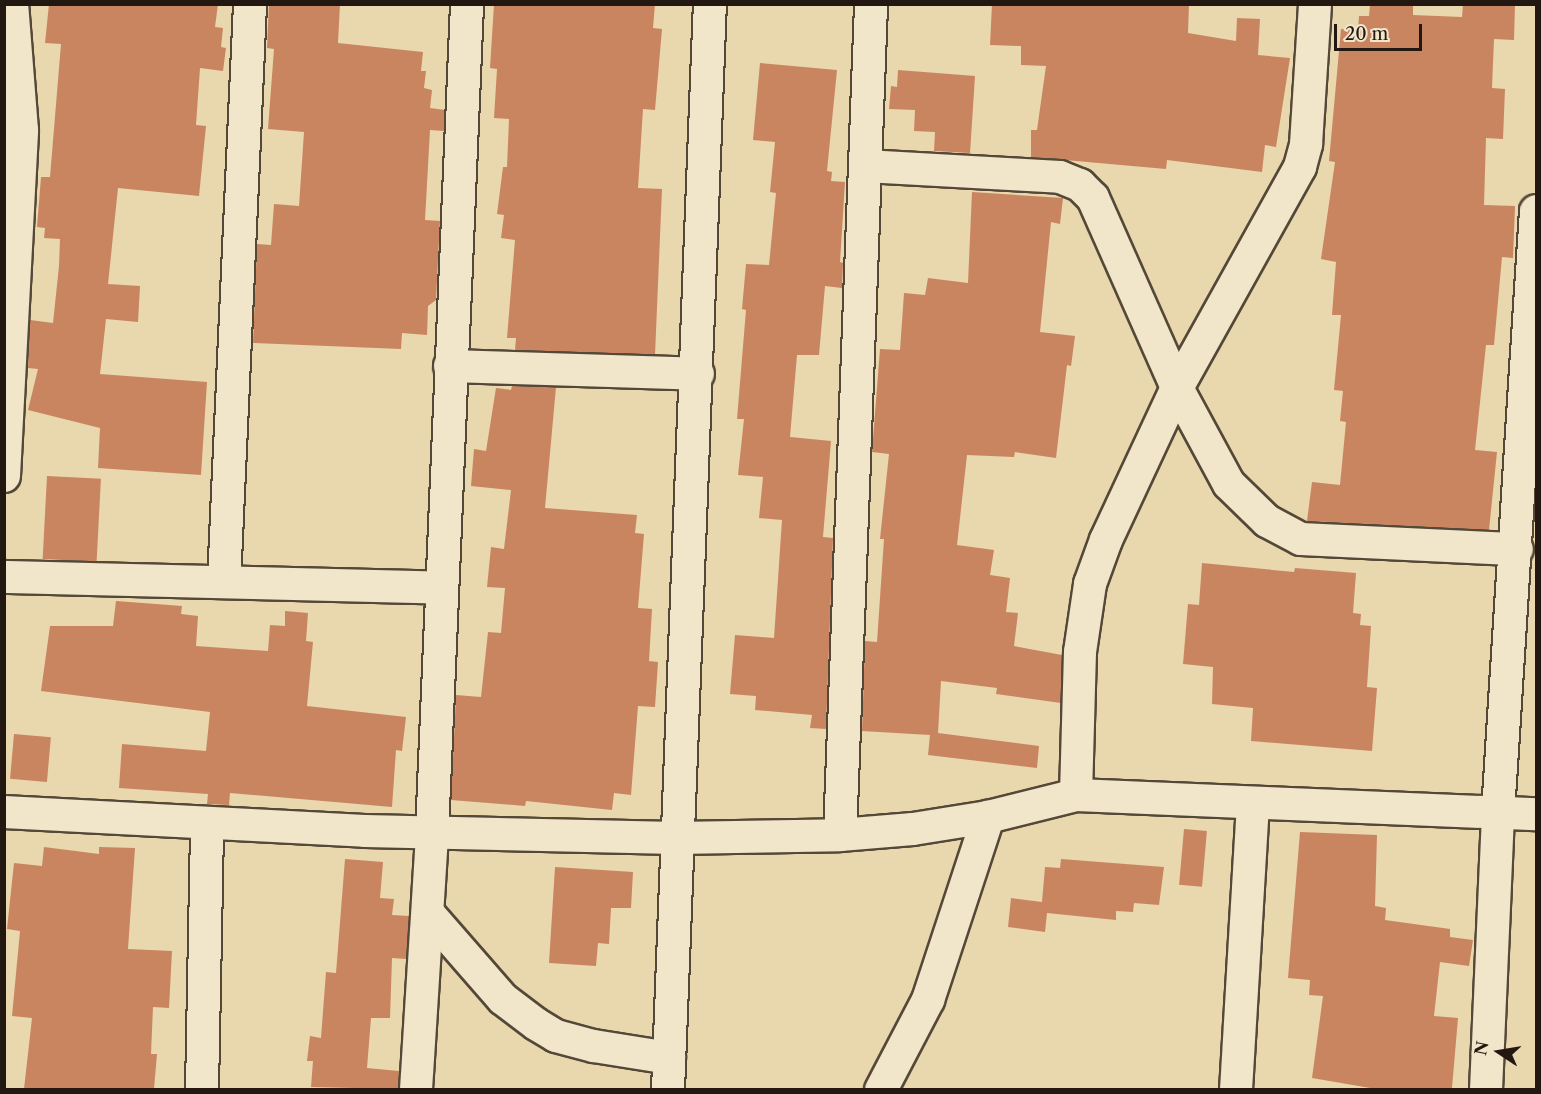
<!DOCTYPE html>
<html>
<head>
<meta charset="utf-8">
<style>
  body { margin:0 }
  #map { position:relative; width:1541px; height:1094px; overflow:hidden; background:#e9d7ad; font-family:"Libre Caslon Text",serif }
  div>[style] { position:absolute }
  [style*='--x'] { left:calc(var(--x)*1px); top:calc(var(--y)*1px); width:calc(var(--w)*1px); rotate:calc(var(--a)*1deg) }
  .building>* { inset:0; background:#c98560; transform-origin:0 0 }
  .roads { filter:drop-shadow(2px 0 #544838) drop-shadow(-2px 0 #544838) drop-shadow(0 2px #544838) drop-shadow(0 -2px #544838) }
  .street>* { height:32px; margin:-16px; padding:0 16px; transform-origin:16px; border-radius:16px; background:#f1e5ca }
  span { translate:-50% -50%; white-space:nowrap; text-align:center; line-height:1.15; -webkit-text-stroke:4.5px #f1e5ca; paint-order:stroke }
  .frame { position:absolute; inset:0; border:6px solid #221811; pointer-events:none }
  .north { position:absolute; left:1469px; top:1022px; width:60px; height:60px; -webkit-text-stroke:4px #f1e5ca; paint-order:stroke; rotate:282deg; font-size:16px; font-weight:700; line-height:24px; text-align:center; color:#221811 }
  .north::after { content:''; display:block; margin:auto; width:21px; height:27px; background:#221811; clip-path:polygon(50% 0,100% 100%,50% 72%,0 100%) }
  .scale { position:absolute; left:1334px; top:24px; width:88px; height:27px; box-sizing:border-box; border:3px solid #221811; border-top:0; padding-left:8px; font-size:18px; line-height:21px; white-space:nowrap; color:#221811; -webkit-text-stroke:4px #f1e5ca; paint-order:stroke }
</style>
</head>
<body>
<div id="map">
  <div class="building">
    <div style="clip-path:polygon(49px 4px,218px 4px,215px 27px,223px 28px,221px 47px,226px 48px,223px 71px,200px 68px,196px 125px,206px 126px,199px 196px,118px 188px,108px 284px,140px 286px,138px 322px,106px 319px,100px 374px,207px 382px,201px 475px,98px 468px,100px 428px,28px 410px,38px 369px,28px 368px,30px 320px,53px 323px,59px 266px,60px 239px,44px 238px,45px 228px,37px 227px,41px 177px,50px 177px,61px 44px,45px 43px)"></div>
    <div style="clip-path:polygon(269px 4px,340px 4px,338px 43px,423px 52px,421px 71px,426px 71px,424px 88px,432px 90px,430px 108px,445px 110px,444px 131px,430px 130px,425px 220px,440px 221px,436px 300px,428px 306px,427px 335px,402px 333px,401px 349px,253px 343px,257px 244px,271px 245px,274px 204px,299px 206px,304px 132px,268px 129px,274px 49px,267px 48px)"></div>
    <div style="clip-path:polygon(494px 4px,655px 4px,653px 28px,662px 29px,655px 110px,643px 109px,638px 188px,662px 189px,655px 355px,515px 350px,516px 338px,507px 338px,515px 240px,501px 238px,504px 215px,497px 214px,503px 167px,507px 167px,509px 119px,494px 118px,497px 69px,490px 68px)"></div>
    <div style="clip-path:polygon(992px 4px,1189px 4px,1188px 33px,1236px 41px,1237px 18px,1260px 19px,1258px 55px,1290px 58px,1276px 147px,1265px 145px,1262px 172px,1167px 160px,1166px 169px,1031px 157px,1031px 130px,1037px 130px,1046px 66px,1021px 65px,1021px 46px,990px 45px)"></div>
    <div style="clip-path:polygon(1370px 4px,1413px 4px,1413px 15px,1462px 17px,1463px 4px,1515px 4px,1514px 40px,1494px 39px,1492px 88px,1505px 89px,1503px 139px,1486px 138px,1484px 205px,1515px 206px,1513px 258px,1502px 257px,1494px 345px,1486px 345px,1475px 450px,1497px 452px,1489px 530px,1307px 521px,1312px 482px,1340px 485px,1346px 422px,1340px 421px,1343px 391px,1334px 390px,1341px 315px,1332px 315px,1336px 262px,1321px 259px,1335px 162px,1329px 161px,1341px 29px,1358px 30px,1359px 16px,1369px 16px)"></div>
    <div style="clip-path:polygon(760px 63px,837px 70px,827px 171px,832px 172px,831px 181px,845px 182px,840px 262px,843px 263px,842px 288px,825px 286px,819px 355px,797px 355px,790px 437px,831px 441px,823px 537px,833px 538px,826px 729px,810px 728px,812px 715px,755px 710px,756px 696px,730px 694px,735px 635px,774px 638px,782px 520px,759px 518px,763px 477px,738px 475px,744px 419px,737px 419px,746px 310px,742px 309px,746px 264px,769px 265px,776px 193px,770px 192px,775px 142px,753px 140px)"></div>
    <div style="clip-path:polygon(898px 70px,975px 76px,970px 153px,934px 151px,935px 132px,914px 131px,915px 110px,889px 109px,891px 86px,897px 87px)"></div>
    <div style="clip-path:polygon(972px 192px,1063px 198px,1060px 224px,1051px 222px,1040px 332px,1075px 336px,1071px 366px,1067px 365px,1056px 458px,1015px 452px,1014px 457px,967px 455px,957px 545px,994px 550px,990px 575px,1010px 578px,1006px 612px,1018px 613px,1014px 646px,1062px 655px,1061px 703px,996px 694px,997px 688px,941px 681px,938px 733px,1039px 746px,1037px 768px,928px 755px,930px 735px,862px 731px,865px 641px,877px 642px,884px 539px,880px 539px,889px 454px,872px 452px,880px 349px,900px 350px,904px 293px,925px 295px,928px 278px,968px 283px)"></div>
    <div style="clip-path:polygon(512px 386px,556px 387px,545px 508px,637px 515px,635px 533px,644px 534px,638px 608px,652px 609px,649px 661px,658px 662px,655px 707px,638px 706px,631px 795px,614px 793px,612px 810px,526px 801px,525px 806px,451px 800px,456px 695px,481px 697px,488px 632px,501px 633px,505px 588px,487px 587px,491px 547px,504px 549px,511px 490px,471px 486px,474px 449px,486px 451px,496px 388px,511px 390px)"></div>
    <div style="left:47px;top:476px;width:54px;height:83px;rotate:3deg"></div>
    <div style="clip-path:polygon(1202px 563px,1294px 572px,1295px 568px,1356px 573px,1353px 613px,1361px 614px,1360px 625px,1371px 626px,1367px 687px,1377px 688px,1372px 751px,1251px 741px,1253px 708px,1212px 704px,1213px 667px,1183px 664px,1188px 604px,1199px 605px)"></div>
    <div style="clip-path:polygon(116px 601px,182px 606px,181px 614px,198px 616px,196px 646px,268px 651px,270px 625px,285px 626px,285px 611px,308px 613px,306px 641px,313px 642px,307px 706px,406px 717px,402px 751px,396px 750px,392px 807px,230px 793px,229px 805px,207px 804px,208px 794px,119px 788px,122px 744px,206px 751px,210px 712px,41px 691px,50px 626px,113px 626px)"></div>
    <div style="left:14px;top:734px;width:37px;height:45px;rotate:5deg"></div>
    <div style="left:1184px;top:829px;width:23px;height:56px;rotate:5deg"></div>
    <div style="clip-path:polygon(1300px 832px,1377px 835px,1375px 906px,1386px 908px,1385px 920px,1450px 929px,1450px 937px,1473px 940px,1469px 966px,1440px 962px,1434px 1016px,1458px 1018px,1452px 1088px,1376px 1089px,1312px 1078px,1323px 996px,1309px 995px,1310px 980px,1288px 978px)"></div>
    <div style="clip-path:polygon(44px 847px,99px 854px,99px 847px,135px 848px,128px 949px,172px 951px,169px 1008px,153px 1007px,151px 1054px,157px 1054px,154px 1089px,24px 1089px,32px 1018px,12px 1016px,20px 931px,7px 929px,14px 863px,42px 866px)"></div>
    <div style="clip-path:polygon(345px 859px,383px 862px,380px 898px,394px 899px,392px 915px,409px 916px,406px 959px,392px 958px,390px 1018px,371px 1018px,367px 1068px,399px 1071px,398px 1089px,311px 1087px,313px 1061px,307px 1061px,310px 1036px,321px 1038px,326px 972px,336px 973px)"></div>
    <div style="clip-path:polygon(1061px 859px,1164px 867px,1159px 905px,1134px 903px,1133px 912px,1116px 911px,1116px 920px,1047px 913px,1045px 932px,1008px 927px,1011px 898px,1042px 902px,1045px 867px,1060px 868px)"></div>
    <div style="clip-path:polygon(555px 867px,633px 872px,631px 908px,611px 908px,609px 944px,598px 943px,596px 966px,549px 963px)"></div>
  </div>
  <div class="roads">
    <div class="street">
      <div style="--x:865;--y:166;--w:195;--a:3.2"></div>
      <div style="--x:1060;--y:177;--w:22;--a:22"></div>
      <div style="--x:1080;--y:185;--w:18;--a:45"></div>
      <div style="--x:1093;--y:198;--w:208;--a:66.1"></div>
      <div style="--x:1177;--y:388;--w:109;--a:61.6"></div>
      <div style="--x:1229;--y:484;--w:53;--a:44.2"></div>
      <div style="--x:1267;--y:521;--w:38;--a:28"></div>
      <div style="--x:1301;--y:539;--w:216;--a:2.7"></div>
      <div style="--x:450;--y:366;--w:248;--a:1.8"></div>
      <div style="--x:4;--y:476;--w:346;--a:-87"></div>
      <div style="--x:22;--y:130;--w:126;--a:-94.5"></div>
      <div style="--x:4;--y:577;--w:436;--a:1.4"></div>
      <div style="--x:224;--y:582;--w:579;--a:-87.42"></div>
      <div style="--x:1076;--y:795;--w:143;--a:-88.4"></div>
      <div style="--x:1080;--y:652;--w:69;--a:-81.6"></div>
      <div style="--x:1090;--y:584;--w:47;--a:-70"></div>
      <div style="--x:1106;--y:540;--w:168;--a:-65"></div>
      <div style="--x:1177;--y:388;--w:253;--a:-60.9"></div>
      <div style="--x:1300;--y:167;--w:24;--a:-75"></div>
      <div style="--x:1306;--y:144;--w:140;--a:-86.3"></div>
      <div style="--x:4;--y:812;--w:361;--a:3"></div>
      <div style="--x:365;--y:831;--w:311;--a:1.3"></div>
      <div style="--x:676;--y:838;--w:164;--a:-1"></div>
      <div style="--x:840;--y:835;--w:73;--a:-4.7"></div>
      <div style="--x:913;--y:829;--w:76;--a:-9.1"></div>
      <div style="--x:988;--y:817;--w:91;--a:-14"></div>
      <div style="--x:1076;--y:795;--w:460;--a:2.4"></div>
      <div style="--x:840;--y:835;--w:832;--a:-87.86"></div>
      <div style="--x:428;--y:913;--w:114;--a:48.9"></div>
      <div style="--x:503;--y:999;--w:41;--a:37.1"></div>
      <div style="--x:536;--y:1024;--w:23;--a:31"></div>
      <div style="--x:556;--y:1036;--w:39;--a:15"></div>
      <div style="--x:594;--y:1046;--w:76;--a:9.1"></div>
      <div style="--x:202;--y:1090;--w:266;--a:-88.9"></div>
      <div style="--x:416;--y:1090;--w:257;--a:-86.4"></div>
      <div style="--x:432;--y:833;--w:830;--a:-87.58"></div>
      <div style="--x:668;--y:1090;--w:1087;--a:-87.79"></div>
      <div style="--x:881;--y:1090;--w:102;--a:-62.4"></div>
      <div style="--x:928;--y:1000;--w:193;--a:-71.8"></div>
      <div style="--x:1236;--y:1090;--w:286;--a:-86.6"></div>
      <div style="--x:1486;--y:1090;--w:277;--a:-87.5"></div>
      <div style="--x:1498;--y:813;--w:603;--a:-86.39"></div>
    </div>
  </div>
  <div class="frame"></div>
  <div class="north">N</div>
  <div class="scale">20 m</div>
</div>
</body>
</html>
